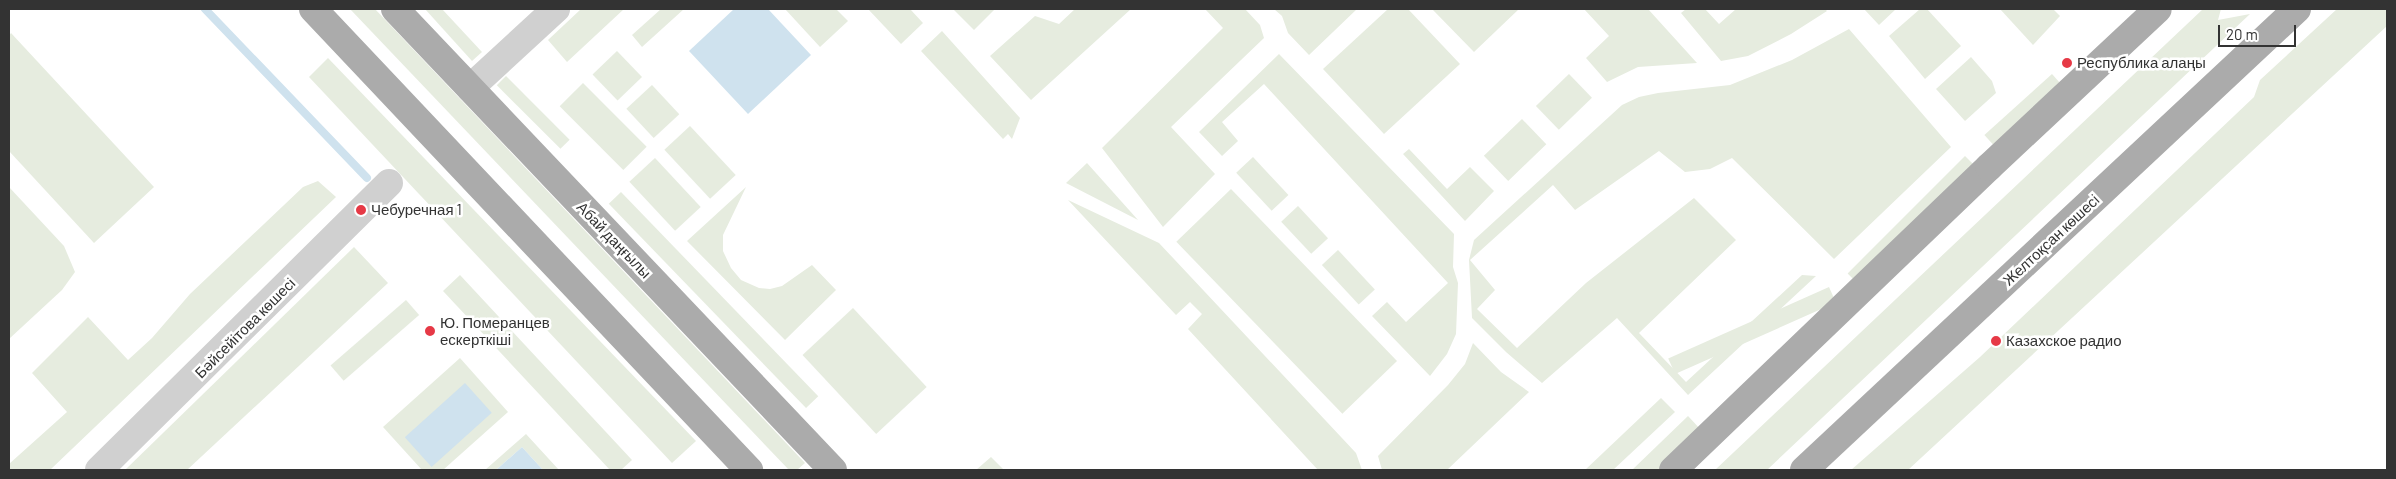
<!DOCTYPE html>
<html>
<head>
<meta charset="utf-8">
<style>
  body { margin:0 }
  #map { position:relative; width:2396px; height:479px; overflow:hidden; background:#fff; font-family:Barlow,sans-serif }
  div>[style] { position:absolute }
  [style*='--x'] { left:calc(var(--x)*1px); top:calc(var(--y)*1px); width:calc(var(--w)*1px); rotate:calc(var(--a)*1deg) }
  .green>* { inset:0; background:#e6ecdf; transform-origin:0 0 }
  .water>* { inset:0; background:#cfe2ee; transform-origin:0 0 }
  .stream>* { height:8px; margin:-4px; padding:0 4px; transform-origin:4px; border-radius:4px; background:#cfe2ee }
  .minor>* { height:28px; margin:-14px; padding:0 14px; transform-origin:14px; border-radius:14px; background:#d0d0d0 }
  .major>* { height:28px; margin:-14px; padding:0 14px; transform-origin:14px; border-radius:14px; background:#ababab }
  .dots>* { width:14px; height:14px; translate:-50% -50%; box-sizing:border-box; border:2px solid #fff; border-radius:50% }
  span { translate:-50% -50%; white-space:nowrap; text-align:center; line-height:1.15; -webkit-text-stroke:5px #fff; paint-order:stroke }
  .poi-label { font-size:15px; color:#333 }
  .left { translate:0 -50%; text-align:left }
  .street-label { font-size:15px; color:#333 }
  .frame { position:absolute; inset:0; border:10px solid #333; pointer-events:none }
  .scale { position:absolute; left:2218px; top:25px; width:78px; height:22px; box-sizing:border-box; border:2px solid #333; border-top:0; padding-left:6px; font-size:15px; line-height:18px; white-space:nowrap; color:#333; -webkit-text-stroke:4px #fff; paint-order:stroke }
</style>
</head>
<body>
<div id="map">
  <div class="green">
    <div style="clip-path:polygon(350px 9px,375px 9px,805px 463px,797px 470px,789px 470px)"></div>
    <div style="clip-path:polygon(425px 9px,442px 9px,482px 52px,472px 61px)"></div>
    <div style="clip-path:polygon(581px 9px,624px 9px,567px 62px,548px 40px)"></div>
    <div style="clip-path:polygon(661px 9px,684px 9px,642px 47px,632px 35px)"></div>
    <div style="clip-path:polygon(785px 9px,836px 9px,848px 21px,820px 47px)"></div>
    <div style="clip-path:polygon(868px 9px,910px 9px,923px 23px,901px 44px)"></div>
    <div style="clip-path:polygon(953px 9px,995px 9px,974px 30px)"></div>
    <div style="clip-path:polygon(1075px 9px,1131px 9px,1031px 100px,990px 56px,1035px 16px,1059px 24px)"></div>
    <div style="clip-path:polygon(1205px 9px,1245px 9px,1260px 25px,1264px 38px,1171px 127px,1215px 174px,1163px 227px,1102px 148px,1223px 28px)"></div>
    <div style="clip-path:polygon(1274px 9px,1357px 9px,1309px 55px,1288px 33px,1282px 16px)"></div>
    <div style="clip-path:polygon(1388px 9px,1408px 9px,1460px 64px,1384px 134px,1323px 69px)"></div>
    <div style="clip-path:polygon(1432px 9px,1519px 9px,1474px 52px)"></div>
    <div style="clip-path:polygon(1584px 9px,1648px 9px,1697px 63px,1638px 67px,1607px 82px,1586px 58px,1609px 36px)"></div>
    <div style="clip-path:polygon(1686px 9px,1705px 9px,1719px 24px,1736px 9px,1825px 9px,1827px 11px,1791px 34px,1748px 56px,1721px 61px,1681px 13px)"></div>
    <div style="clip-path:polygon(1864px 9px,1896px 9px,1879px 25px)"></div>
    <div style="clip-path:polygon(1920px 9px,1927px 9px,1961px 46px,1925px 79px,1889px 36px)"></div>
    <div style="clip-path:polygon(2000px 9px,2053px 9px,2060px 16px,2033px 45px)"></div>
    <div style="clip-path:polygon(2203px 9px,2221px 9px,2218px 20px,2250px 14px,1767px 470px,1715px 470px)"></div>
    <div style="clip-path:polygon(2337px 9px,2387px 9px,2387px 26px,1908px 470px,1851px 470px,1980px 357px,2254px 97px,2260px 80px)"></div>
    <div style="clip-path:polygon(1849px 29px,1951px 147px,1834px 259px,1732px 158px,1710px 169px,1685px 172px,1659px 151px,1575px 210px,1553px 185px,1470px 260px,1495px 290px,1477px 309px,1517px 348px,1586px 283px,1694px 198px,1736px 240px,1639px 333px,1686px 382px,1802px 275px,1816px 276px,1688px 395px,1617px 318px,1542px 383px,1506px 352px,1472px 318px,1469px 260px,1474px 240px,1622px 105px,1639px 97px,1658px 93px,1730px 85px,1792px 60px)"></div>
    <div style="clip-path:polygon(942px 31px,1020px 118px,1012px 139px,1008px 134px,1003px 139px,921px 51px)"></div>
    <div style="clip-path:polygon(11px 33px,154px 187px,94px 243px,9px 151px,9px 36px)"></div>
    <div style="left:617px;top:51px;width:36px;height:34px;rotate:46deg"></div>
    <div style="clip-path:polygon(1279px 54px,1454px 234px,1453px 267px,1458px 283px,1456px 334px,1447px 354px,1430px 376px,1372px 316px,1387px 302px,1406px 322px,1448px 283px,1264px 84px,1222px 122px,1238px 141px,1222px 156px,1199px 132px)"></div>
    <div style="clip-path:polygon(1971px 57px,1992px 81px,1996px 93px,1965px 121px,1936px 89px)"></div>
    <div style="clip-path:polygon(328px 58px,696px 441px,672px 463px,309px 77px)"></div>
    <div style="left:1569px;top:74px;width:33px;height:46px;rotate:46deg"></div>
    <div style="left:2052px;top:74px;width:15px;height:91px;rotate:48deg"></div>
    <div style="left:506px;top:76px;width:90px;height:13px;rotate:45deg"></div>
    <div style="left:583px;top:83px;width:90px;height:33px;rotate:45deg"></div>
    <div style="left:652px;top:85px;width:40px;height:35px;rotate:47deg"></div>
    <div style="left:1522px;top:119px;width:35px;height:53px;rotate:46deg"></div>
    <div style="left:690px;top:126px;width:67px;height:35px;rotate:47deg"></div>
    <div style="clip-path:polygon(1409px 149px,1447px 189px,1470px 167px,1494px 191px,1465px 221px,1403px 154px)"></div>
    <div style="left:1965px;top:156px;width:16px;height:166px;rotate:45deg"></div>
    <div style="left:1253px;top:157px;width:52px;height:23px;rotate:47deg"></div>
    <div style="left:655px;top:158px;width:67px;height:35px;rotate:47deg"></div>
    <div style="clip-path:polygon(1087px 163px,1138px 220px,1066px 183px)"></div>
    <div style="clip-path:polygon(318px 181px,336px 197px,50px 470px,9px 470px,9px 464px,67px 412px,32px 373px,88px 317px,128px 360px,152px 338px,190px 294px,303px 187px)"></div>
    <div style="clip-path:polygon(9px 187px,64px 246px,75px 272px,62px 290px,9px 339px)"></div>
    <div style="clip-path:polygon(746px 187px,723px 235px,723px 251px,731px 268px,741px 280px,759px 288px,770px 289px,782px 286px,812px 265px,836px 290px,785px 340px,687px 241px)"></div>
    <div style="left:1231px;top:189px;width:239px;height:76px;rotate:46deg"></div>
    <div style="left:621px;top:192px;width:284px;height:17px;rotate:46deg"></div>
    <div style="clip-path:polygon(1068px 200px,1159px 243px,1356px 453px,1362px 470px,1318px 470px,1188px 329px,1202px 314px,1190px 302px,1176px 315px)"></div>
    <div style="left:1298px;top:206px;width:44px;height:23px;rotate:47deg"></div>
    <div style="clip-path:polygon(354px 247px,388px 283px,187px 470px,125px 470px)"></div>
    <div style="left:1338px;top:250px;width:54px;height:22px;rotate:47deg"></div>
    <div style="clip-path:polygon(460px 275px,632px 460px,621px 470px,610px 470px,443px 291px)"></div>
    <div style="left:1829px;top:287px;width:17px;height:176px;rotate:66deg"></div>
    <div style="left:406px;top:300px;width:20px;height:100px;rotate:49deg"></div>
    <div style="left:853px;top:308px;width:108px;height:69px;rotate:47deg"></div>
    <div style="clip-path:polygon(1473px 343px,1501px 372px,1529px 392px,1447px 470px,1382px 470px,1378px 456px,1448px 385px,1465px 364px)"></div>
    <div style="clip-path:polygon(460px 358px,508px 412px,443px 470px,422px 470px,383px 427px)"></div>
    <div style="clip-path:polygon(1661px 398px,1675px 412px,1613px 470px,1585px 470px)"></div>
    <div style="clip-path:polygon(1688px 416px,1702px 431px,1661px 470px,1632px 470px)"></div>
    <div style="clip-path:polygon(526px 434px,559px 470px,543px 470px,522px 447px,496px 470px,485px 470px)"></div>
    <div style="clip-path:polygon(991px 457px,1004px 470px,976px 470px)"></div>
  </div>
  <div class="water">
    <div style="clip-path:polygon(734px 9px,768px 9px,811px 55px,748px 114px,689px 51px)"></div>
    <div style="left:465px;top:383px;width:40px;height:81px;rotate:48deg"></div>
    <div style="clip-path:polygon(522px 447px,543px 470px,496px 470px)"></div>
  </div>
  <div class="stream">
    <div style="--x:205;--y:9;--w:234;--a:46.2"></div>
  </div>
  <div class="minor">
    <div style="--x:470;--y:88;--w:117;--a:-42.6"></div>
    <div style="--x:99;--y:470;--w:408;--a:-44.7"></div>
  </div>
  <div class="major">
    <div style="--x:313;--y:9;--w:635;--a:46.6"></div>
    <div style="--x:395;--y:9;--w:636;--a:46.47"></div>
    <div style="--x:1673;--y:470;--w:438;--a:-43.8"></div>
    <div style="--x:1989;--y:167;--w:231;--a:-43.1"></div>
    <div style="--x:1804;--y:470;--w:675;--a:-43.08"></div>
  </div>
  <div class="dots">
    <div style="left:2067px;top:63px;background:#e63946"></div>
    <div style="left:361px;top:210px;background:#e63946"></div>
    <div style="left:430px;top:331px;background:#e63946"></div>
    <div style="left:1996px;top:341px;background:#e63946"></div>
  </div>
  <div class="poi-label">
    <span class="left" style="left:2077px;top:63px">Республика алаңы</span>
    <span class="left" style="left:371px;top:210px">Чебуречная 1</span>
    <span class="left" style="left:440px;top:331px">Ю. Померанцев<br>ескерткіші</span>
    <span class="left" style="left:2006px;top:341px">Казахское радио</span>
  </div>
  <div class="street-label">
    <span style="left:614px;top:240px;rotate:46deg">Абай даңғылы</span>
    <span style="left:2051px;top:240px;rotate:-43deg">Желтоқсан көшесі</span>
    <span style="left:245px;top:328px;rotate:-45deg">Бәйсейітова көшесі</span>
  </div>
  <div class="frame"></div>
  <div class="scale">20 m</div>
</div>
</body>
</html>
